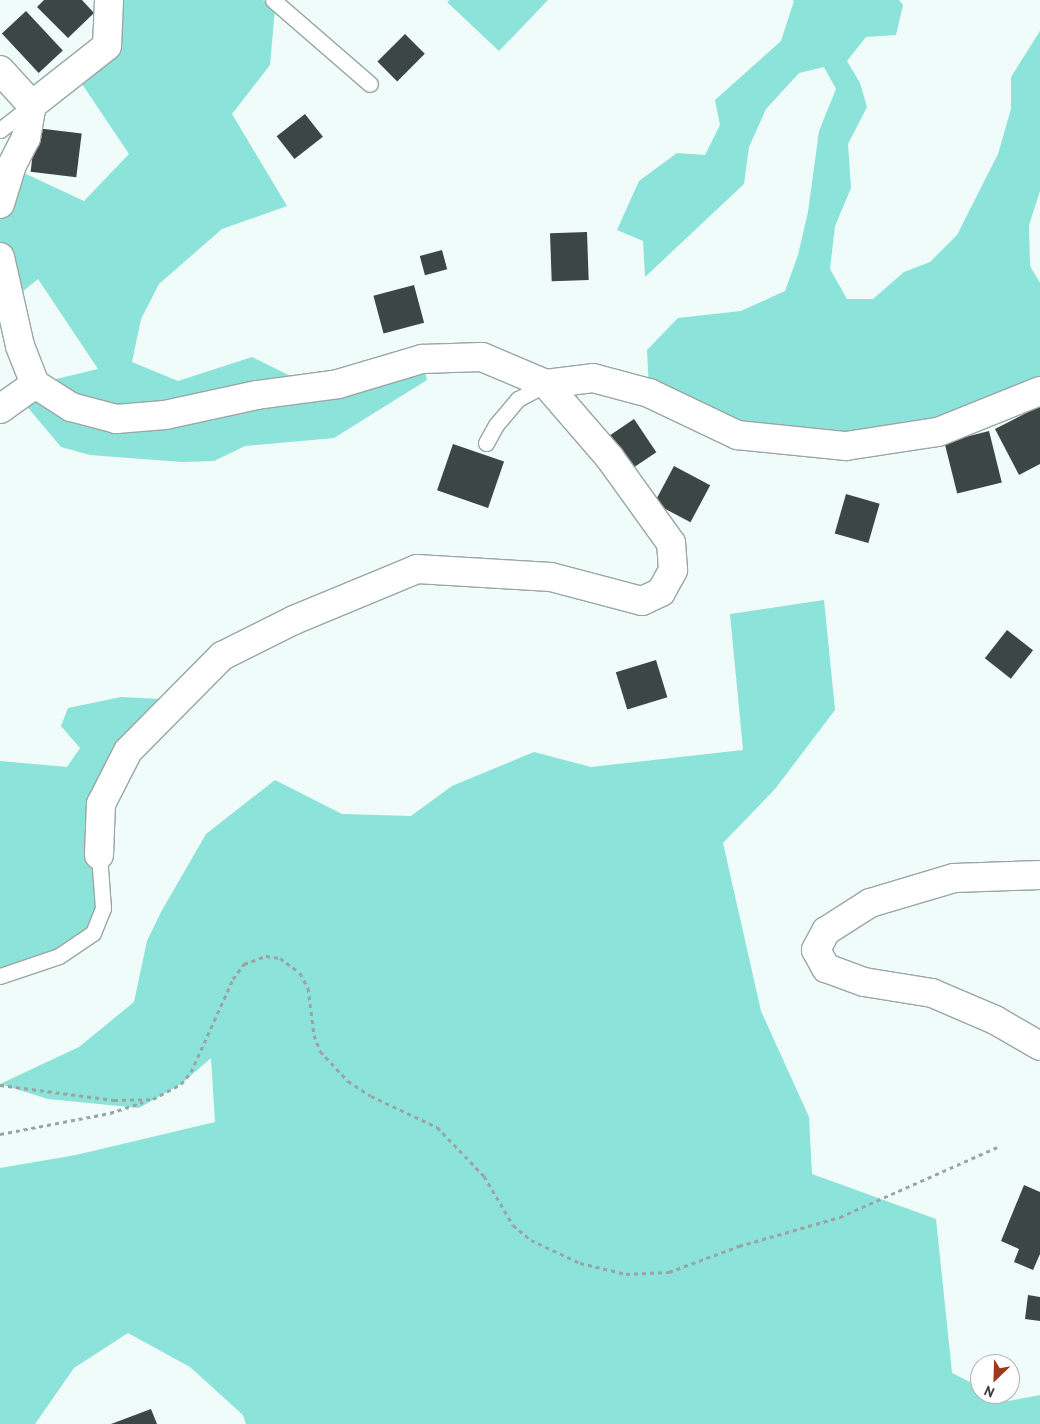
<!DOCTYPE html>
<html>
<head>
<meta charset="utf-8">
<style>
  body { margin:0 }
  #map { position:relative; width:1040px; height:1424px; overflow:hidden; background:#effcfa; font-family:"PT Sans",sans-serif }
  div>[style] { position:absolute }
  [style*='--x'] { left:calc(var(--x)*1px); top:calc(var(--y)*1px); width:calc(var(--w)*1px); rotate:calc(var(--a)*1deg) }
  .green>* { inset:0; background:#8be3d9 }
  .building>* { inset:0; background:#3c4745; transform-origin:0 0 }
  .path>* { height:3px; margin-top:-1.5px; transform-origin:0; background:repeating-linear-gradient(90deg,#9ba4a2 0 4px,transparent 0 8px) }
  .roads { filter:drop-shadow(1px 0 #9aa6a4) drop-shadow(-1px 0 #9aa6a4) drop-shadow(0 1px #9aa6a4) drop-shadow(0 -1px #9aa6a4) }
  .lane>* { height:15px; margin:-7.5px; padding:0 7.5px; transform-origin:7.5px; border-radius:7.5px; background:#fff }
  .street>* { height:28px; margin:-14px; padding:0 14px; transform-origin:14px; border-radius:14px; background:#fff }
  span { translate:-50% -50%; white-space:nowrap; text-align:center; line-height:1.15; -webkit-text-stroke:5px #fff; paint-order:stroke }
  .north { position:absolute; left:970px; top:1354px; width:50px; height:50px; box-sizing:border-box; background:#fff; border:1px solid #b0b2b1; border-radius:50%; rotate:204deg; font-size:14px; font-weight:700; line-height:20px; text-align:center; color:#393e3d }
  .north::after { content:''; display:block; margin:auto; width:18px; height:22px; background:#a0391c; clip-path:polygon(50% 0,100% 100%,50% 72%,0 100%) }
</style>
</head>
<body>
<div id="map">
  <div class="green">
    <div style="clip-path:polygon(109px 0,263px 0,275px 9px,270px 65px,232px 114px,287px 206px,222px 229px,159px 284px,141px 319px,132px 362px,178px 381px,252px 357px,313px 387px,422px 359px,427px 380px,334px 438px,245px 446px,214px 461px,182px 462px,90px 455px,61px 447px,18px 396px,35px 384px,98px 369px,38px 279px,11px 301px,0 284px,0 177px,11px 167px,84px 201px,129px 154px,74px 72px,107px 46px)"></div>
    <div style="clip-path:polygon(450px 0,548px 0,499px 51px,447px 2px)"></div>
    <div style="clip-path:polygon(792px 0,899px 0,903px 5px,896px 35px,866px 37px,847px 61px,860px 83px,867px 107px,848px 144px,851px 188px,835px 226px,830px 269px,847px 299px,873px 299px,904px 272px,930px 262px,957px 235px,998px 154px,1011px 109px,1011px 77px,1040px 31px,1040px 191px,1029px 225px,1030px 266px,1040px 283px,1040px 391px,938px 432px,737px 435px,649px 393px,647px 350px,678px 318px,741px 311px,785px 291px,798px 255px,808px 212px,819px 131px,836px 89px,824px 67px,799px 73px,766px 109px,749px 147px,744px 184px,645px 277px,643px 241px,617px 230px,639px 181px,677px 153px,705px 155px,720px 125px,715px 100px,781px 41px,794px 1px)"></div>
    <div style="clip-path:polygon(824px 600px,835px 710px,775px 789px,723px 843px,761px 1011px,809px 1117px,812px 1174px,936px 1219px,952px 1373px,980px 1387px,980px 1394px,994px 1394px,1008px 1401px,1040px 1395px,1040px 1424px,246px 1424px,243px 1415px,190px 1367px,128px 1333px,74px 1368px,35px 1424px,0 1424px,0 1168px,76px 1155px,215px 1122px,211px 1058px,181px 1084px,139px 1108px,48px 1099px,0 1084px,79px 1047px,134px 1002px,147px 941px,161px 912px,206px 834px,275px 780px,342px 814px,411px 816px,452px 786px,534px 752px,591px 767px,743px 750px,730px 614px)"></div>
    <div style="clip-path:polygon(121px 697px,178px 700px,101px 804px,103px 908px,93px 933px,0 976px,0 761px,67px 767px,80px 748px,61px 726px,68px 708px)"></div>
  </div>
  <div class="building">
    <div style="clip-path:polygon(44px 0,82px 0,94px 13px,68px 38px,37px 7px)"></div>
    <div style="left:26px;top:11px;width:54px;height:33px;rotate:47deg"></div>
    <div style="left:405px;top:34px;width:28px;height:39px;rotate:45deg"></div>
    <div style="left:305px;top:114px;width:29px;height:36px;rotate:52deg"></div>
    <div style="left:36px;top:128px;width:46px;height:44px;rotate:7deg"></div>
    <div style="left:587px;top:232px;width:48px;height:37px;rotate:88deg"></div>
    <div style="left:442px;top:250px;width:20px;height:23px;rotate:75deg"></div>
    <div style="left:414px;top:285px;width:39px;height:42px;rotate:75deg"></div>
    <div style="clip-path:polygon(1040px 406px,1040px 464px,1019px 475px,995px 429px)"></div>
    <div style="left:634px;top:419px;width:40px;height:32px;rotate:56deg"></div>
    <div style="left:989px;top:431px;width:53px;height:46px;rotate:76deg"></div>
    <div style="left:453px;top:444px;width:54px;height:49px;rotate:19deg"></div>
    <div style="left:674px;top:466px;width:41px;height:42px;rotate:28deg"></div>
    <div style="left:846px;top:494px;width:35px;height:41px;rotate:16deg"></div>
    <div style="left:1007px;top:630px;width:33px;height:36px;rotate:38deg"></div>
    <div style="left:656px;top:660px;width:39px;height:42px;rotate:73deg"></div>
    <div style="clip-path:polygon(1024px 1185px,1040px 1192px,1040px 1254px,1033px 1270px,1014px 1262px,1019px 1249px,1001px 1241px)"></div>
    <div style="clip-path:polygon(1028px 1295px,1040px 1297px,1040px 1321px,1025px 1319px)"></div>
    <div style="clip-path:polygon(151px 1409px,157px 1424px,111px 1424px)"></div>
  </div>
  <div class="path">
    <div style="--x:0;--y:1085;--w:115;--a:7.5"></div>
    <div style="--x:114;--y:1100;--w:39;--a:-1"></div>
    <div style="--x:153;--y:1099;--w:32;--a:-28"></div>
    <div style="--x:181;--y:1084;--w:16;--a:-50"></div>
    <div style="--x:191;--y:1072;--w:102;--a:-65.7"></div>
    <div style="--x:233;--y:979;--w:19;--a:-54"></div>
    <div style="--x:244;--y:964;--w:23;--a:-20"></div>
    <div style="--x:266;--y:956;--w:14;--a:8"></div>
    <div style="--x:280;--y:958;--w:25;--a:37"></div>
    <div style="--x:300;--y:973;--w:17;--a:62"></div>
    <div style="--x:308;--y:988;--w:47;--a:82.7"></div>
    <div style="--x:314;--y:1035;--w:17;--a:69"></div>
    <div style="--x:320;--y:1051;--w:41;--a:47"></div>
    <div style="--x:348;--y:1081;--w:27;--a:33"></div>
    <div style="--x:371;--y:1096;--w:73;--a:25.2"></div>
    <div style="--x:437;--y:1127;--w:68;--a:46.2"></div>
    <div style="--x:484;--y:1176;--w:57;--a:59.4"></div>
    <div style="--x:513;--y:1225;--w:23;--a:40"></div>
    <div style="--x:531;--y:1240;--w:54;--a:25.1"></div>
    <div style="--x:580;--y:1263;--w:47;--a:13.4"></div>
    <div style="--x:626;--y:1274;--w:43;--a:-2.7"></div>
    <div style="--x:669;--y:1272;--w:75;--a:-20.4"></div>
    <div style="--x:739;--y:1246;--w:105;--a:-16"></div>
    <div style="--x:840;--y:1217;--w:172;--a:-24"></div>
    <div style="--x:0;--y:1134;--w:112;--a:-10.8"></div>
    <div style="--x:110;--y:1113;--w:35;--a:-18"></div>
  </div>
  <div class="roads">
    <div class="lane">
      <div style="--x:273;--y:0;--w:128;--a:40.9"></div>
      <div style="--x:0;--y:130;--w:39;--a:-38"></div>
      <div style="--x:486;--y:443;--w:21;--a:-61"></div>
      <div style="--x:496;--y:425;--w:34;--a:-50"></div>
      <div style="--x:518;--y:399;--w:32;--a:-28"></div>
      <div style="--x:0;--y:976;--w:62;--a:-18.7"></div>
      <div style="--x:59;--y:956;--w:41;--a:-34.1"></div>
      <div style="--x:93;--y:933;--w:27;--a:-68"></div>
      <div style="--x:103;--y:908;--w:53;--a:-94.3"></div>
    </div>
    <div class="street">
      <div style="--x:0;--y:70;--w:47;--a:47.6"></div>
      <div style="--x:32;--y:105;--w:95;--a:-38.2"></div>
      <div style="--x:107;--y:46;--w:46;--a:-87.5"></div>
      <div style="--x:0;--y:204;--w:39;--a:-73"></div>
      <div style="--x:11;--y:167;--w:33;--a:-63"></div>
      <div style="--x:26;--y:138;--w:34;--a:-80"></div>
      <div style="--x:0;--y:257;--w:91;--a:77.3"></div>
      <div style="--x:20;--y:346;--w:41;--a:68.5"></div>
      <div style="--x:0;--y:409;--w:43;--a:-35.5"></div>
      <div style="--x:35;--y:384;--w:43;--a:32.6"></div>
      <div style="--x:71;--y:407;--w:47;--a:14.9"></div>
      <div style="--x:116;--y:419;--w:49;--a:-4.7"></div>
      <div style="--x:165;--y:415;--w:94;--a:-12.3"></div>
      <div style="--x:257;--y:395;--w:82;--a:-7.7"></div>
      <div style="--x:338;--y:384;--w:88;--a:-16.6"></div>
      <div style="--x:422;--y:359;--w:60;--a:-1.9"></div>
      <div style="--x:482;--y:357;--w:69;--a:22.9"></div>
      <div style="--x:546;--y:384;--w:47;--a:-7.3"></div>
      <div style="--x:593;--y:378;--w:58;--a:15"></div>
      <div style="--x:649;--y:393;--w:98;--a:25.5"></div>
      <div style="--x:737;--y:435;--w:110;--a:5.8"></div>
      <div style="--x:846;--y:446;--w:93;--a:-8.7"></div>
      <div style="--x:938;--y:432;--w:110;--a:-21.9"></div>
      <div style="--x:99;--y:855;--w:51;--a:-87.8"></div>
      <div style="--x:101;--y:804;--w:59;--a:-63"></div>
      <div style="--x:128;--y:751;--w:134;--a:-45.3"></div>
      <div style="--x:222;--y:656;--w:80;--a:-26.6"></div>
      <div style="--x:294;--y:620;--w:133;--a:-22.5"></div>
      <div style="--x:417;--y:569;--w:134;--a:3.4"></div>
      <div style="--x:551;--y:577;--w:94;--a:14.8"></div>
      <div style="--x:642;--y:601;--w:21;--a:-25"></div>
      <div style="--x:661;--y:592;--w:25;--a:-61"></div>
      <div style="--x:673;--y:570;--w:27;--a:-94"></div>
      <div style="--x:671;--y:543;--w:105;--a:-125.7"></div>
      <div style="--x:610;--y:458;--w:98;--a:-130.9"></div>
      <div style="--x:1040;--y:875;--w:86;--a:178"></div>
      <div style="--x:954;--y:878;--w:88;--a:163.4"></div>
      <div style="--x:870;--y:903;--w:52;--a:147.5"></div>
      <div style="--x:826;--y:931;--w:21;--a:118"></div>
      <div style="--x:816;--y:950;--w:21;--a:61"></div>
      <div style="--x:826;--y:968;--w:40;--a:20.2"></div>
      <div style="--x:864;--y:982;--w:69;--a:9.2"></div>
      <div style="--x:932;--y:993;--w:69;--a:23.2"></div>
      <div style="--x:995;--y:1020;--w:52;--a:30"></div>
    </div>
  </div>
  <div class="north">N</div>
</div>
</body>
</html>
